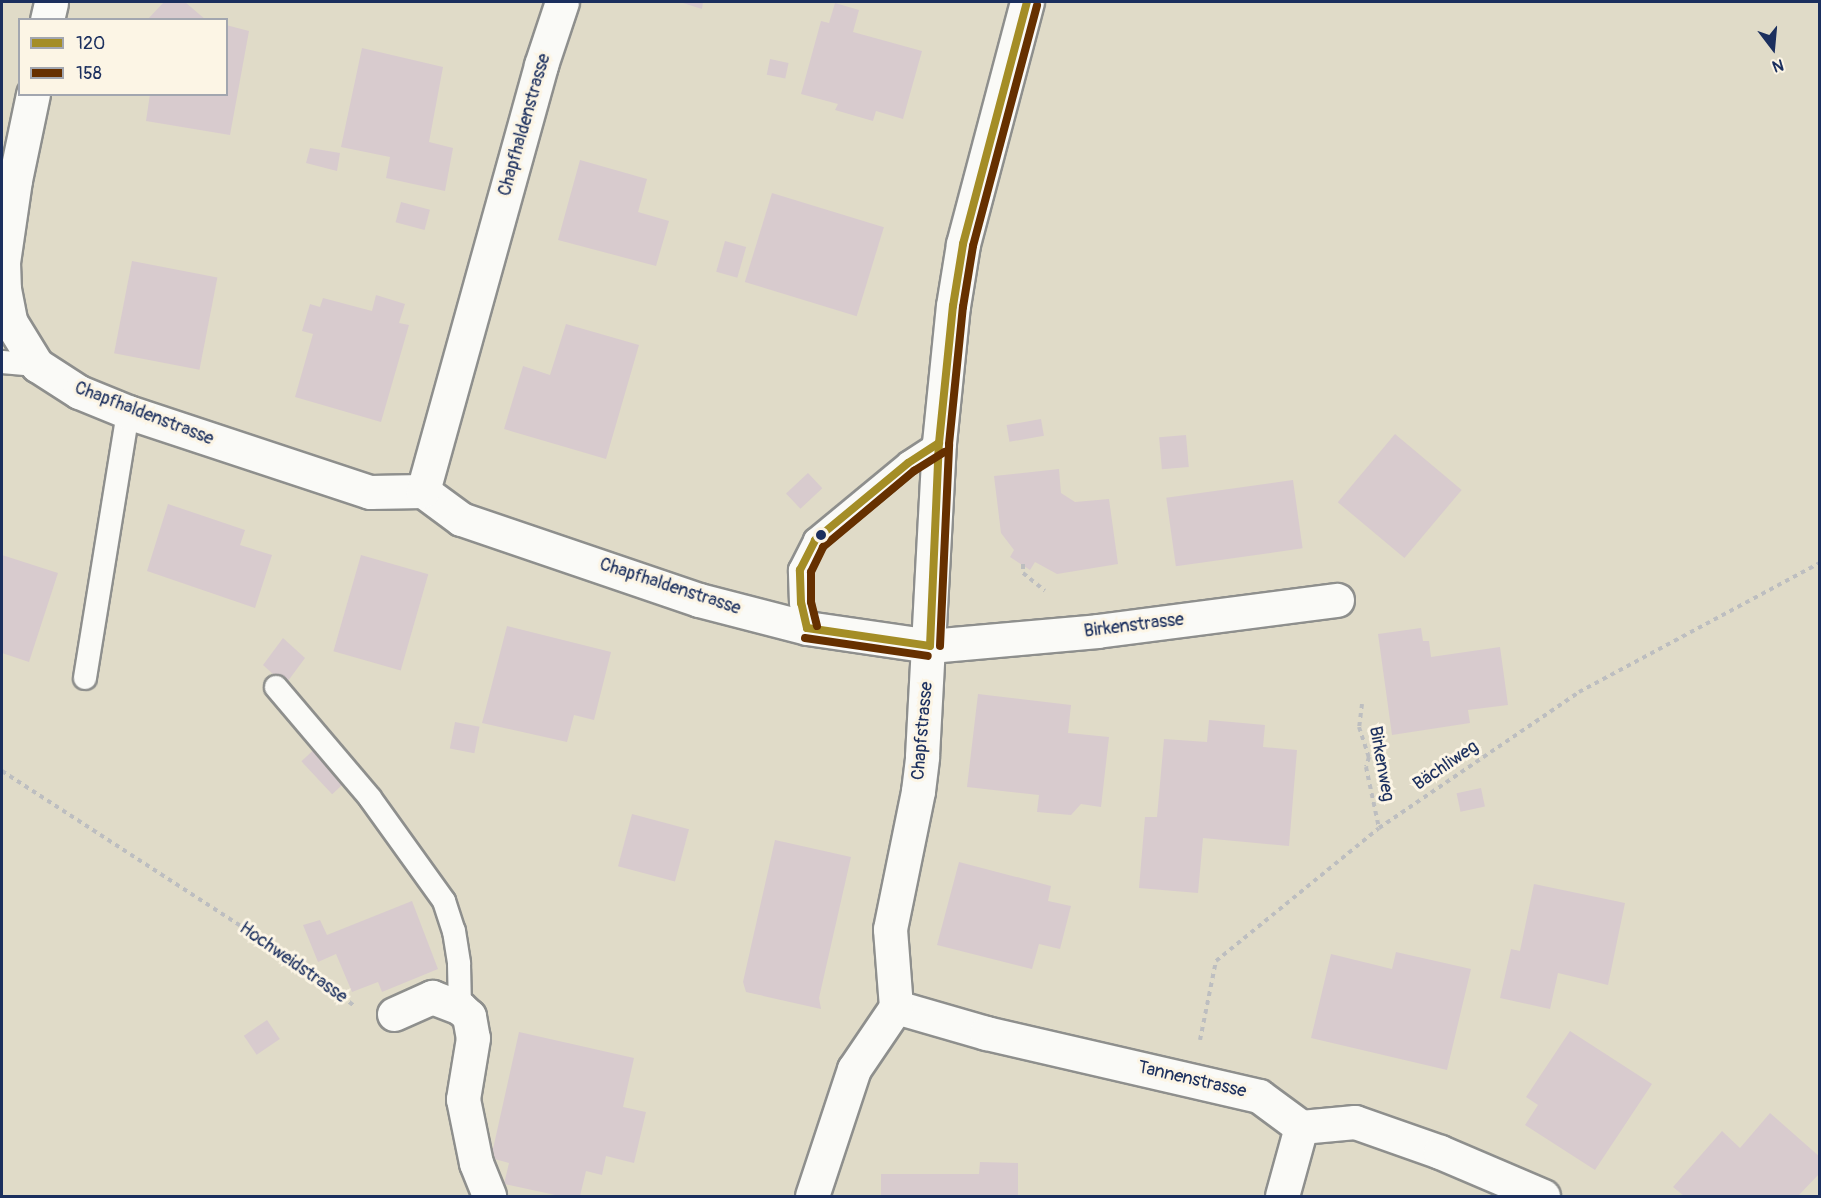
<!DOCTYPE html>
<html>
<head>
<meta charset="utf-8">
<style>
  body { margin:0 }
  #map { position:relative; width:1821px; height:1198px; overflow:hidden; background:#e0dbc8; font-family:Pangolin,sans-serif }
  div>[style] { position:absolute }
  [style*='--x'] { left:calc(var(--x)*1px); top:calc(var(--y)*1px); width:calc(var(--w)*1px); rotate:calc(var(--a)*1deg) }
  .building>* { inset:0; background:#d8cbce; transform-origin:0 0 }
  .path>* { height:4px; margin-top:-2px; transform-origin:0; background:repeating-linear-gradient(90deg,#bdbec0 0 4.5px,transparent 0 9px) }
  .roads { filter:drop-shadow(2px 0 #8e8f8d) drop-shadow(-2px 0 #8e8f8d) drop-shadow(0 2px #8e8f8d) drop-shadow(0 -2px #8e8f8d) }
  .service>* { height:22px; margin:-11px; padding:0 11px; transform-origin:11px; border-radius:11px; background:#fafaf7 }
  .minor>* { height:33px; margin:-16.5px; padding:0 16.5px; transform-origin:16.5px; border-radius:16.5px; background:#fafaf7 }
  .bus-1>* { height:8px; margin:-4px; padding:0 4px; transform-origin:4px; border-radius:4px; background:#a48d26 }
  .bus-2>* { height:8px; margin:-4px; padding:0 4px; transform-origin:4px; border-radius:4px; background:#663000 }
  .dots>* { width:16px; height:16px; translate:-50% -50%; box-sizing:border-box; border:3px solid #fcf5e5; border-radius:50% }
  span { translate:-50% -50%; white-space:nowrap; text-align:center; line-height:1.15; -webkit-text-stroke:6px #fcf5e5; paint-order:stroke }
  .street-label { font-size:18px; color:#1b2f5e }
  .frame { position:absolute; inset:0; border:3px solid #1b2f5e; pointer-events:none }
  .legend { position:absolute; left:18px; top:18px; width:210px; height:78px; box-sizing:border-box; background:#fcf5e5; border:2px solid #a2a6af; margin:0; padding:8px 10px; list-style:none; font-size:18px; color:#1b2f5e }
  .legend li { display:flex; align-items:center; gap:12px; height:30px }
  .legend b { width:30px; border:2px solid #a2a6af }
  .north { position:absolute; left:1743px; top:18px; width:60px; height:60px; -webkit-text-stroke:4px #fcf5e5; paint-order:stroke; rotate:164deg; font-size:16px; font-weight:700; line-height:24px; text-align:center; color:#1b2f5e }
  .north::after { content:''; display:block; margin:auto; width:21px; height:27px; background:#1b2f5e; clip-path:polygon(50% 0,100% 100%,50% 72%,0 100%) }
</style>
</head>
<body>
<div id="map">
  <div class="building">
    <div style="clip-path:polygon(164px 2px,185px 2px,206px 20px,147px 20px)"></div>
    <div style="clip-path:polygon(680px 2px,703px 2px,702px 9px)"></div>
    <div style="clip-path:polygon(835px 3px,859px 10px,853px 32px,922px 51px,903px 119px,876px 111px,873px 121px,835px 110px,838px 104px,801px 94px,821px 21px,829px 23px)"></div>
    <div style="clip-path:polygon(226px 25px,249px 31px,230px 135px,146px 121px,150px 94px,226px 94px)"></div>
    <div style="clip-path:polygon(362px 48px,443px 67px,429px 142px,453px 148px,445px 191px,386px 178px,390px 157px,341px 147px)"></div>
    <div style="left:770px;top:59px;width:19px;height:16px;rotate:12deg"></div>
    <div style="clip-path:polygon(310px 148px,340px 153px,337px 171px,306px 163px)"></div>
    <div style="clip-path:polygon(580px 160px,647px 179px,638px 212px,669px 221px,656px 266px,558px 240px)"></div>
    <div style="left:772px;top:193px;width:117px;height:93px;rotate:17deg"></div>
    <div style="left:401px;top:202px;width:30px;height:21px;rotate:15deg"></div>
    <div style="left:725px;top:241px;width:22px;height:32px;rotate:16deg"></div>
    <div style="left:132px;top:261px;width:87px;height:94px;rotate:11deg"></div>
    <div style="clip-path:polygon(376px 295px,405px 304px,399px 323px,409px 325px,381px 422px,295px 397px,313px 334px,302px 331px,310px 304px,320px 307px,323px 298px,372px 311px)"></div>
    <div style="clip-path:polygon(566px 324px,639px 345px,606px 459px,504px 429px,523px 366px,550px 375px)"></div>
    <div style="left:1041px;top:419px;width:17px;height:35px;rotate:80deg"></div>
    <div style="left:1395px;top:434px;width:87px;height:89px;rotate:40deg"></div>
    <div style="left:1186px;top:435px;width:32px;height:27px;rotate:85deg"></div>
    <div style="clip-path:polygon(1059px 469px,1061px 493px,1075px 502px,1109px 499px,1118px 564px,1057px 574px,1035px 562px,1030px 570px,1010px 557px,1014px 550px,1001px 533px,994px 476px)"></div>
    <div style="left:808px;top:473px;width:21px;height:30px;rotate:47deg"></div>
    <div style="left:1293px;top:480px;width:69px;height:128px;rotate:82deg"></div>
    <div style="clip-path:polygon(168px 504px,245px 530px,240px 545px,272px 555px,255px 608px,147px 571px)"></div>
    <div style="clip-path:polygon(2px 555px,58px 573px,29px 662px,2px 653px)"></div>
    <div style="left:361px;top:555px;width:70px;height:100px;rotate:16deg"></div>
    <div style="clip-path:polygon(507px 626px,611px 652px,594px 720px,574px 715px,567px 742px,482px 723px)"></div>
    <div style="clip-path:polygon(1421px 628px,1423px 641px,1429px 641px,1431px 657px,1500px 647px,1508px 705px,1468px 710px,1470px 723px,1392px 735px,1378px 634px)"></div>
    <div style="clip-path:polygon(283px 638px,305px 658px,285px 685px,263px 665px)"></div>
    <div style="clip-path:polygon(978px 694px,1071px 705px,1068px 733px,1109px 737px,1101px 807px,1081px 804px,1071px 815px,1037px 812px,1039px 795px,967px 787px)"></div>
    <div style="clip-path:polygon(1209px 720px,1265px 725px,1263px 747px,1297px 750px,1289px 846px,1203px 838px,1198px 893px,1139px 888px,1145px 817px,1157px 817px,1164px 739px,1207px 742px)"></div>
    <div style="left:455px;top:722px;width:25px;height:27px;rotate:11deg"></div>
    <div style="left:319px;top:745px;width:45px;height:24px;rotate:47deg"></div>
    <div style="left:1481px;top:788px;width:19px;height:25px;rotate:78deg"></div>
    <div style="left:632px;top:814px;width:59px;height:54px;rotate:15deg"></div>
    <div style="clip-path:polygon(775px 840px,851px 857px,819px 998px,821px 1009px,746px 992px,743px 982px)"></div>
    <div style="clip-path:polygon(959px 862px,1051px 886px,1048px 901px,1071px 906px,1060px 949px,1039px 944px,1032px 969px,937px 945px)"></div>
    <div style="clip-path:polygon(1534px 884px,1625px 903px,1608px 985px,1558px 973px,1550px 1009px,1500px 998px,1511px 949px,1520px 951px)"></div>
    <div style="clip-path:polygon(412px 901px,438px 969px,382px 992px,378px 982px,352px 992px,336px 954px,318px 962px,303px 925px,320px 920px,327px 935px)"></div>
    <div style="clip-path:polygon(1396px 952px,1471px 969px,1447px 1070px,1311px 1038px,1331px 954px,1392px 969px)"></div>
    <div style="left:267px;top:1020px;width:23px;height:28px;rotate:56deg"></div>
    <div style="clip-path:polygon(1570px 1031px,1652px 1084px,1595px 1170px,1525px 1125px,1538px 1105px,1526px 1097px)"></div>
    <div style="clip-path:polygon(519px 1032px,634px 1058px,623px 1107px,646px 1112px,634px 1163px,606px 1156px,602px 1175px,586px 1171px,580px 1196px,560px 1196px,504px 1184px,509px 1163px,491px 1158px)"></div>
    <div style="clip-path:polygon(1770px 1113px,1820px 1157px,1820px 1173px,1798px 1196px,1684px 1196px,1673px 1187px,1722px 1131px,1740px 1148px)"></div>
    <div style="clip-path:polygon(980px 1162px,1018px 1163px,1018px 1196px,881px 1196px,881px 1174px,979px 1174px)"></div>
  </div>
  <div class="path">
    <div style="--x:1023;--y:564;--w:9;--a:90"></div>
    <div style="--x:1023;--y:573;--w:28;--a:39"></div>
    <div style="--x:1362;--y:704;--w:23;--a:97"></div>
    <div style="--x:1359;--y:727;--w:32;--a:72"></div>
    <div style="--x:1369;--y:757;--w:10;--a:107"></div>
    <div style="--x:1366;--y:767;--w:62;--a:78"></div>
    <div style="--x:2;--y:771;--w:372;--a:33"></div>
    <div style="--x:314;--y:974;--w:50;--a:38.5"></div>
    <div style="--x:1200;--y:1040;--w:81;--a:-78.6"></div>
    <div style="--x:1216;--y:961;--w:210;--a:-39.2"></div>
    <div style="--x:1379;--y:828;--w:242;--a:-34.2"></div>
    <div style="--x:1579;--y:692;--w:273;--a:-28.2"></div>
  </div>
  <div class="roads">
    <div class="service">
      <div style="--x:2;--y:362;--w:35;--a:5"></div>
      <div style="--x:807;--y:628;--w:26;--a:-103"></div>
      <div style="--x:801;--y:603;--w:33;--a:-92"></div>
      <div style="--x:800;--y:570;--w:34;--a:-63"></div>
      <div style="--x:815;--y:540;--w:121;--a:-39.6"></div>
      <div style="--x:908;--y:463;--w:37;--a:-33"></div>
      <div style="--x:85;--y:678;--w:269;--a:-80.8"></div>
      <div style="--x:276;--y:687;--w:145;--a:49.7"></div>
      <div style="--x:370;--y:798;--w:127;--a:54.3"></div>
      <div style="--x:444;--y:901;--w:32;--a:72"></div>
      <div style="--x:454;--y:931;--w:33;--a:81"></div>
      <div style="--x:459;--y:964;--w:44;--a:88.7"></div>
    </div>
    <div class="minor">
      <div style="--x:47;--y:20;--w:18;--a:-77"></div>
      <div style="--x:33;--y:94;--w:88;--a:101.8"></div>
      <div style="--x:15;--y:180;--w:83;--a:98.3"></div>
      <div style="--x:3;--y:262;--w:27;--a:88"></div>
      <div style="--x:4;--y:289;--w:33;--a:79"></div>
      <div style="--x:10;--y:321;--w:52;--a:58.5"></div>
      <div style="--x:37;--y:365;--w:50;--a:32.7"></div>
      <div style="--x:79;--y:392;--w:53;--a:22.2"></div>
      <div style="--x:128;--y:412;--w:255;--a:18.3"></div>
      <div style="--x:370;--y:492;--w:53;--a:-1.1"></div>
      <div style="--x:423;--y:491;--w:47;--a:36.4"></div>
      <div style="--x:461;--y:519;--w:251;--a:18.8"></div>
      <div style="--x:699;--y:600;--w:112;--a:14.5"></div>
      <div style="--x:807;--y:628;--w:124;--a:8.3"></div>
      <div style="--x:930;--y:646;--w:168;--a:-5.1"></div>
      <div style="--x:1097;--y:631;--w:242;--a:-7.4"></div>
      <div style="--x:423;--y:491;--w:442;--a:-74.5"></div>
      <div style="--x:541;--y:65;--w:66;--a:-71.6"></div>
      <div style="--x:896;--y:1007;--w:94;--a:16.1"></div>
      <div style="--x:986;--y:1033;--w:280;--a:13"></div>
      <div style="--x:1259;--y:1096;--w:52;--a:36.4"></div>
      <div style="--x:1301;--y:1127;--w:54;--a:-5.3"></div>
      <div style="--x:1355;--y:1122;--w:90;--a:19.4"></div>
      <div style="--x:1440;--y:1152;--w:112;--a:23.1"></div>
      <div style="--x:394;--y:1014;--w:42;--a:-24.1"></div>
      <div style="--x:432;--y:997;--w:30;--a:21"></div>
      <div style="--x:460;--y:1008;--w:12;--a:42"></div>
      <div style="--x:469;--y:1016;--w:22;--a:80"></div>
      <div style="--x:473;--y:1038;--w:62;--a:99.3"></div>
      <div style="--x:463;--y:1099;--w:65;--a:78.5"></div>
      <div style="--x:476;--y:1163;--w:35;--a:68"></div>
      <div style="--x:812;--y:1196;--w:134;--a:-71.7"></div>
      <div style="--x:854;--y:1069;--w:75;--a:-55.9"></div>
      <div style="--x:896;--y:1007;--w:78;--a:-94.4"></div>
      <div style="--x:890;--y:929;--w:141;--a:-78.5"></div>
      <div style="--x:918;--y:791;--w:35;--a:-83"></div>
      <div style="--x:922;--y:756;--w:313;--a:-86.9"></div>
      <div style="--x:939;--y:443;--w:138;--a:-84.2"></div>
      <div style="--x:953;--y:306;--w:63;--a:-80.8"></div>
      <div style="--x:963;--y:244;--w:250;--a:-75.2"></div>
      <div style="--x:1282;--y:1196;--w:72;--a:-74.6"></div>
    </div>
  </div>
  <div class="bus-1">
    <div style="--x:807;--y:628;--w:26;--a:-103"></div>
    <div style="--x:801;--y:603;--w:33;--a:-92"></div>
    <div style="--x:800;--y:570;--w:34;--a:-63"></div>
    <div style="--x:815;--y:540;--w:121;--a:-39.6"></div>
    <div style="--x:908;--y:463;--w:37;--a:-33"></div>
    <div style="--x:807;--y:628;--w:124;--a:8.3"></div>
    <div style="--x:930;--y:646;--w:203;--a:-87.5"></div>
    <div style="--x:939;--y:443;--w:138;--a:-84.2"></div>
    <div style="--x:953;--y:306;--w:63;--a:-80.8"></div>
    <div style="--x:963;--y:244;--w:250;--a:-75.2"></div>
  </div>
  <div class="bus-2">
    <div style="--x:817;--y:626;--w:25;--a:-104"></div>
    <div style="--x:811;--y:602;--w:30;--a:-90"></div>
    <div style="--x:811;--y:572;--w:28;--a:-64"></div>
    <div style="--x:823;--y:547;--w:119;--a:-39.9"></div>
    <div style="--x:914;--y:471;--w:36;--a:-32"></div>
    <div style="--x:805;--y:638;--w:124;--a:8.3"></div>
    <div style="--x:940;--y:646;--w:202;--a:-87.4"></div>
    <div style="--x:949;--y:444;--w:138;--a:-84.2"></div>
    <div style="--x:963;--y:307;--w:62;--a:-80.7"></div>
    <div style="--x:973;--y:246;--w:249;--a:-75.1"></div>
  </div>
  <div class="dots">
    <div style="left:821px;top:535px;background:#1b2f5e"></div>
  </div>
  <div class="street-label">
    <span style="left:525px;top:125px;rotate:-74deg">Chapfhaldenstrasse</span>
    <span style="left:144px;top:414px;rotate:21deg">Chapfhaldenstrasse</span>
    <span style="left:670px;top:587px;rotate:18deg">Chapfhaldenstrasse</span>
    <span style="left:1134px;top:626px;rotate:-7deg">Birkenstrasse</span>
    <span style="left:923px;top:731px;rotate:-85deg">Chapfstrasse</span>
    <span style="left:1381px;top:764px;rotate:80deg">Birkenweg</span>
    <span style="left:1446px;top:766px;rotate:-34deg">Bächliweg</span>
    <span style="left:293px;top:963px;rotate:35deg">Hochweidstrasse</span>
    <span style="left:1192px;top:1080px;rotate:13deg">Tannenstrasse</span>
  </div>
  <div class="frame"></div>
  <ul class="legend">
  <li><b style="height:8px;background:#a48d26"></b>120</li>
  <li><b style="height:8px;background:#663000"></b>158</li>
  </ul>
  <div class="north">N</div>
</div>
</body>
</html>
